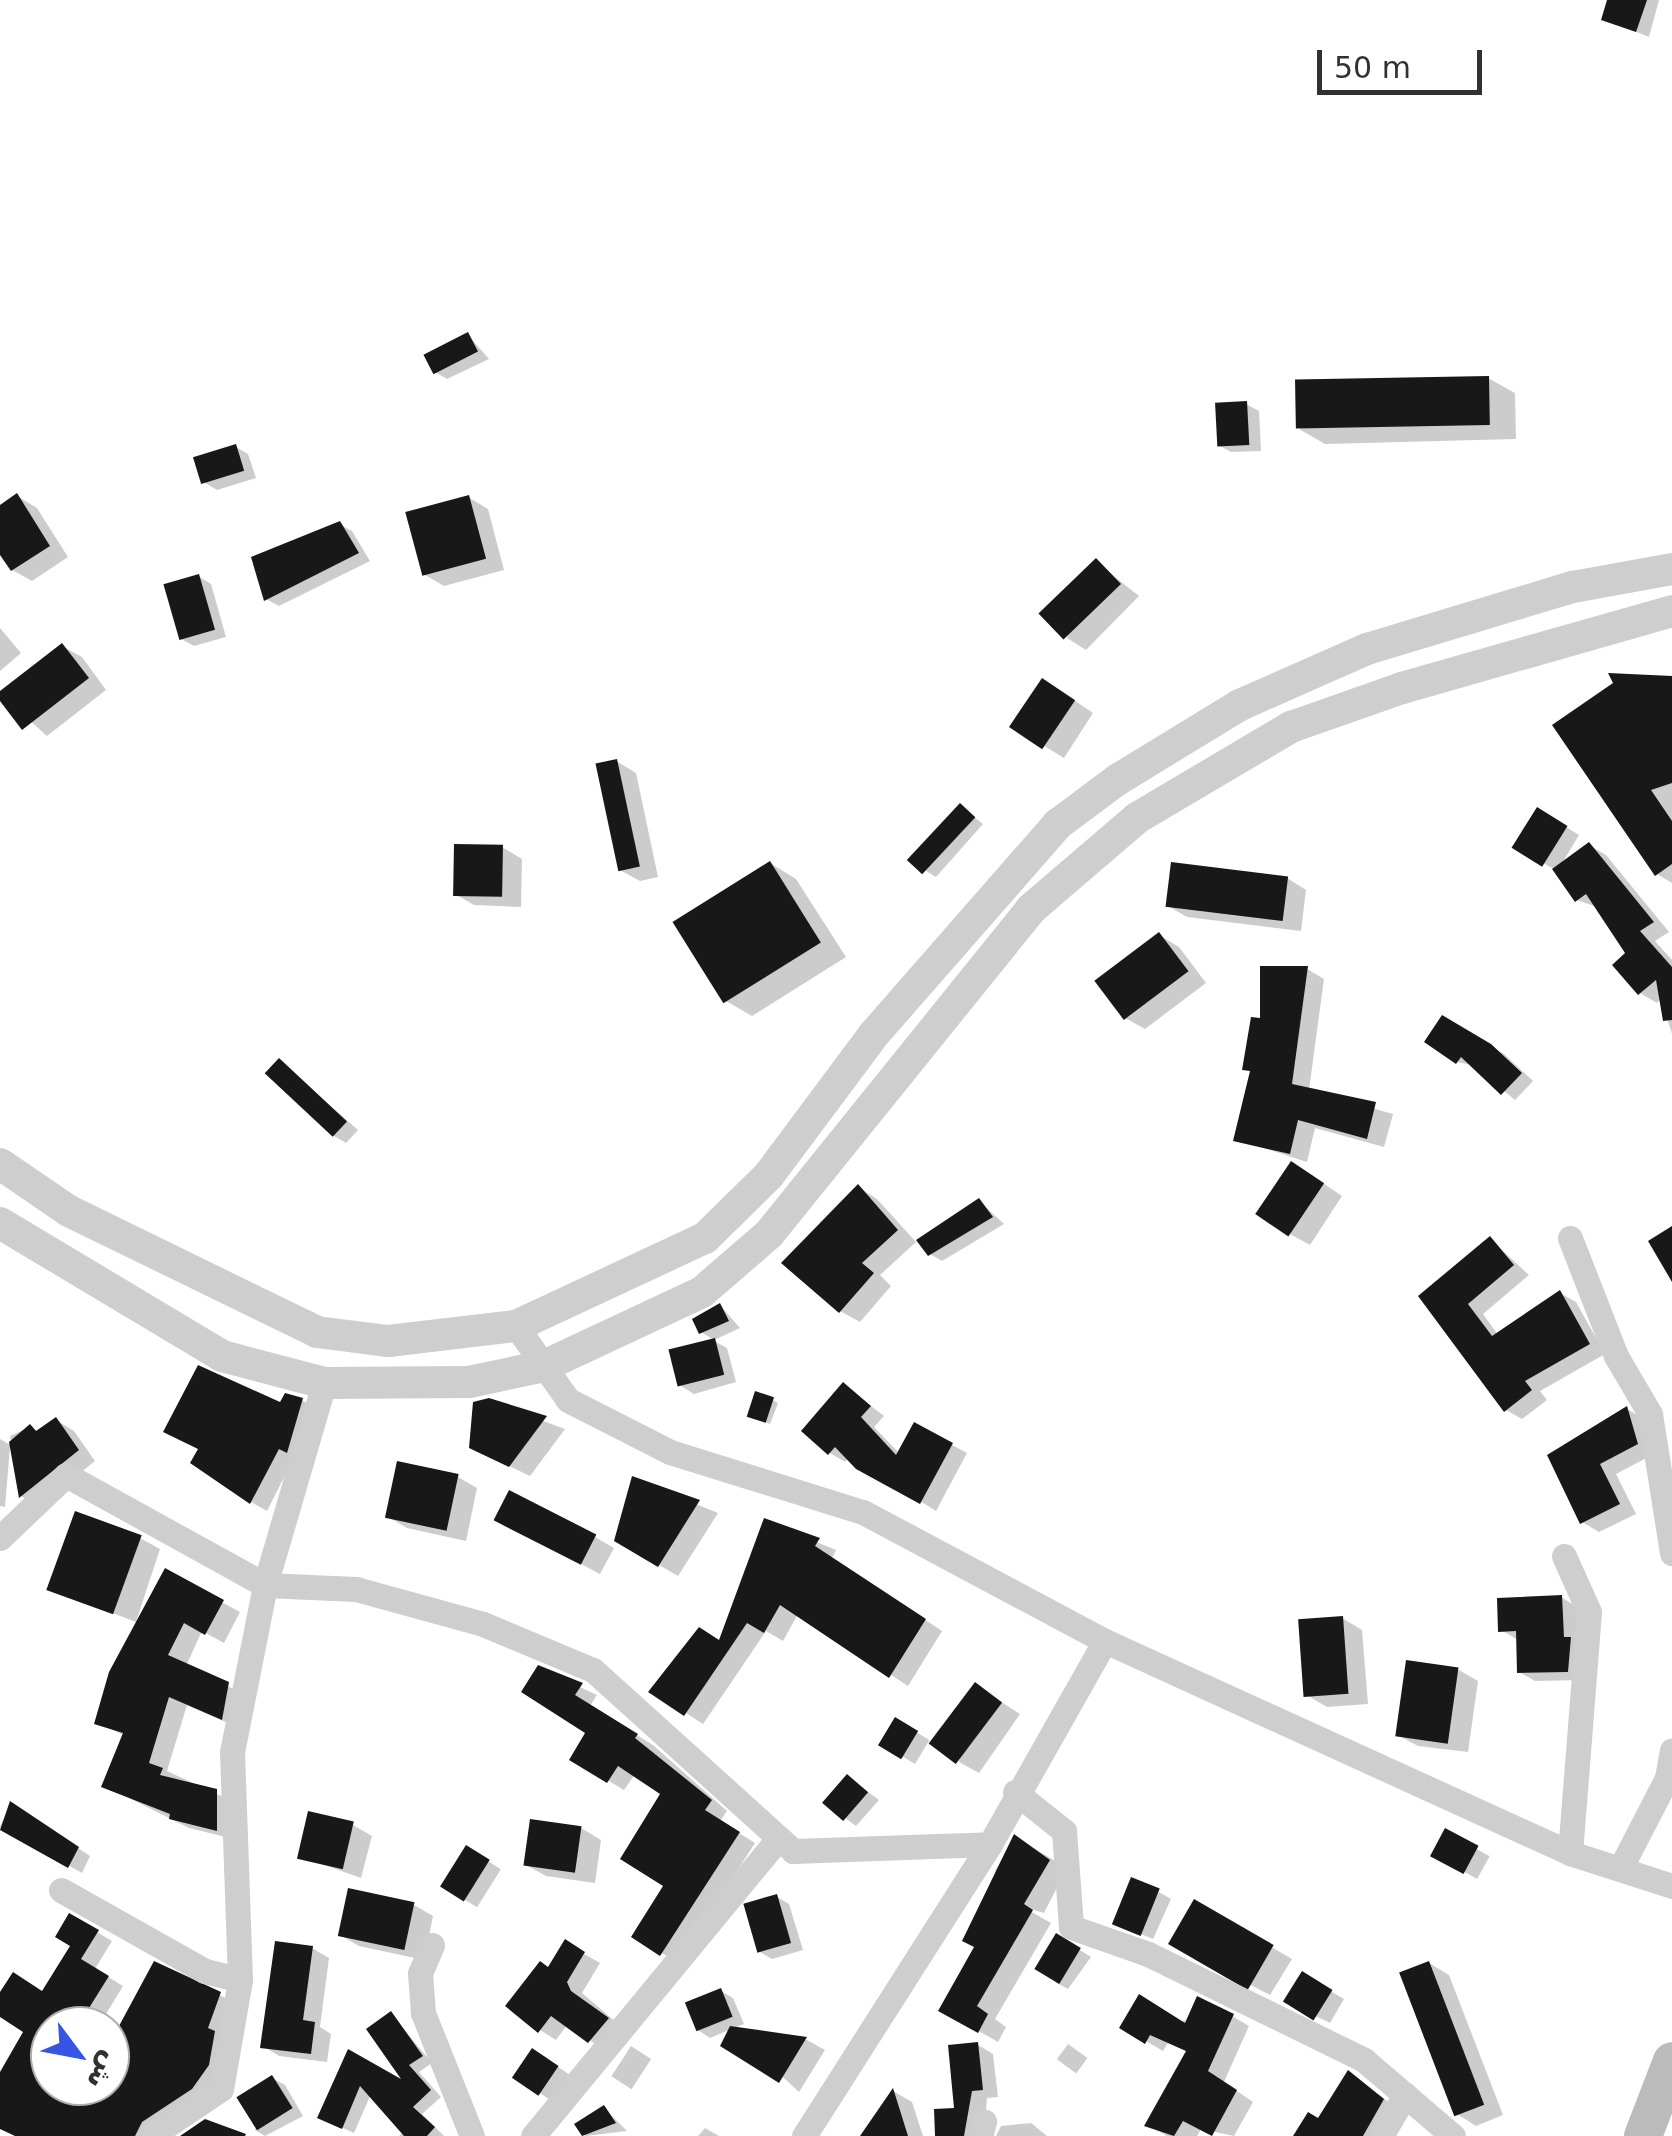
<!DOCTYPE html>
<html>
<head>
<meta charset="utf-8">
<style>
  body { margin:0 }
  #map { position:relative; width:1672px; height:2136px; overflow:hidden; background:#fff; font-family:"DejaVu Sans",Cairo,sans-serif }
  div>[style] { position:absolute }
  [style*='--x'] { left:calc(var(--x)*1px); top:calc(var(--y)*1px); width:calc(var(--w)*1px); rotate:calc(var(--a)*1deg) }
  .shadow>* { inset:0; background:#0003; transform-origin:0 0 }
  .building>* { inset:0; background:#181818; transform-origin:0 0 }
  .minor>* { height:25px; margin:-12.5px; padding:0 12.5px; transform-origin:12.5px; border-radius:12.5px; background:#cecece }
  .tertiary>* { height:32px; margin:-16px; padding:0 16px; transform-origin:16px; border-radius:16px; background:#cecece }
  .secondary>* { height:38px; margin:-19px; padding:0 19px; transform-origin:19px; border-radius:19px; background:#bbb }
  span { translate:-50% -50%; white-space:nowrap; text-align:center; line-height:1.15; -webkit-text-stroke:10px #fff; paint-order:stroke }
  .north { position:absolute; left:30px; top:2006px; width:100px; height:100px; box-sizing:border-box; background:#fff; border:2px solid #adadad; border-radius:50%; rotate:122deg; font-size:28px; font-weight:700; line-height:40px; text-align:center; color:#313131 }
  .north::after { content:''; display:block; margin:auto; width:35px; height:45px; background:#3655e5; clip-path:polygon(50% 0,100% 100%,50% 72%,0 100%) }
  .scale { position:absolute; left:1317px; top:50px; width:165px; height:45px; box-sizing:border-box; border:5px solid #313131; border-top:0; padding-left:12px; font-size:30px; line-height:35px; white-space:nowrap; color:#313131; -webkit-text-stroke:8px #fff; paint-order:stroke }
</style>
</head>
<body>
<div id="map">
  <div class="shadow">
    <div style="clip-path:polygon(1610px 0,1659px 0,1649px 37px,1604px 19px)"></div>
    <div style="clip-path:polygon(468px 335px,489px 359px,447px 379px,435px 372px)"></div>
    <div style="clip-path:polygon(1488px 378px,1515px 393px,1516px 439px,1325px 444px,1299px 429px)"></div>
    <div style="clip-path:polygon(1246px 404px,1259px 411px,1261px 451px,1231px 452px,1218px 445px)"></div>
    <div style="clip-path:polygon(236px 447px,248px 454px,256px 478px,217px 490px,205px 483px)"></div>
    <div style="clip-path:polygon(17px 496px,37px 508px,68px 557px,32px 581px,12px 570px,0 550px,0 508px)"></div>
    <div style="clip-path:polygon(468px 497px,488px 509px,504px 570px,444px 586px,425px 575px)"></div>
    <div style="clip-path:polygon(339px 524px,352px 531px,370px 561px,279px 606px,266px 599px)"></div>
    <div style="clip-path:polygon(1096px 562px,1139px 596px,1086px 650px,1067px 638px)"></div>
    <div style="clip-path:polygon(198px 576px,211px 584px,226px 637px,194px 646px,181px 639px)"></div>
    <div style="clip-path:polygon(0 628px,21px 653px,0 671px)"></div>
    <div style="clip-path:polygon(62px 646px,82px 657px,106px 690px,47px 736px,0 694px)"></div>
    <div style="clip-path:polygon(1672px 678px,1672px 883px,1657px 874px,1617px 684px)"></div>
    <div style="clip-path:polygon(1062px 692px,1093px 713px,1064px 758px,1013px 727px)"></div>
    <div style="clip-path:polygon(616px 761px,636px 773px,658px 877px,640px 881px,620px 870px)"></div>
    <div style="clip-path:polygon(960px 806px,983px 824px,936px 877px,926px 871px)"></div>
    <div style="clip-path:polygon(1538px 810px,1579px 835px,1561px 865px,1589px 845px,1606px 855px,1669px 932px,1655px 941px,1672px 960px,1672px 1034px,1661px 999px,1657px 1003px,1640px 993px,1615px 965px,1628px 954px,1597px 907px,1577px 900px,1557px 871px,1516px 847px)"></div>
    <div style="clip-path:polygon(502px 847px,522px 859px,521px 907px,474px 905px,455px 894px)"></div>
    <div style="clip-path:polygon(770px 863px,796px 879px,846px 957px,752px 1016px,726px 1001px)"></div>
    <div style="clip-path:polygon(1287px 878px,1306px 890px,1301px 931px,1187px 917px,1168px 906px)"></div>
    <div style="clip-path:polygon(1159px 935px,1179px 947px,1206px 983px,1145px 1029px,1125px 1018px)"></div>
    <div style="clip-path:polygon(1307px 969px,1324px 979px,1309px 1090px,1393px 1114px,1384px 1147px,1315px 1128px,1307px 1162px,1236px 1139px,1252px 1072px,1245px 1069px)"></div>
    <div style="clip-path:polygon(1443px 1018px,1504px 1054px,1533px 1081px,1515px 1100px,1472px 1065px,1457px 1062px)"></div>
    <div style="clip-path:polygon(279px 1061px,358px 1130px,346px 1143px,334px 1136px)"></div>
    <div style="clip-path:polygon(1311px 1175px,1342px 1196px,1310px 1245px,1290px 1234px)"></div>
    <div style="clip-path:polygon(858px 1187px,877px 1199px,916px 1242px,880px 1275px,891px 1286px,860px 1322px,840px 1311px)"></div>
    <div style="clip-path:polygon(979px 1201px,1004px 1224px,942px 1261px,930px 1254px)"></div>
    <div style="clip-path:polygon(1490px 1239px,1529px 1275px,1483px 1314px,1498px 1335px,1560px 1293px,1576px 1302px,1605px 1354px,1540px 1391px,1547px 1400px,1522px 1419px,1506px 1410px,1421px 1297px)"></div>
    <div style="clip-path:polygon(720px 1305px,740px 1328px,714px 1340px,701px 1332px)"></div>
    <div style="clip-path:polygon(714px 1341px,727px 1348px,736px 1382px,694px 1394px,681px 1386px)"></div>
    <div style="clip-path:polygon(844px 1385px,884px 1416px,874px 1427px,900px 1454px,915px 1425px,967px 1453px,936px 1511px,849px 1457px,845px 1462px,830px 1453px)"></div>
    <div style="clip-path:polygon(302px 1400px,318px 1410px,267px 1511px,251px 1502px,281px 1405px)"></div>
    <div style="clip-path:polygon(773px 1400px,778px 1403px,770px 1424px,754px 1418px)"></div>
    <div style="clip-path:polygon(489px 1401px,565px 1429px,530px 1476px,492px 1458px)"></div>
    <div style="clip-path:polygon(1627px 1409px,1644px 1419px,1654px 1454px,1616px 1474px,1636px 1514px,1599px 1532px,1582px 1522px,1550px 1456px)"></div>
    <div style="clip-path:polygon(56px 1420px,74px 1431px,95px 1461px,38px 1506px,21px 1496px,10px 1447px,5px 1507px,0 1506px,0 1439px,12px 1446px,10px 1436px,30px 1427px,39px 1432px)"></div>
    <div style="clip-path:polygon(458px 1477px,477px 1488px,466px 1541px,407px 1528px,388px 1517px)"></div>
    <div style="clip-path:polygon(634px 1479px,718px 1513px,678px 1576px,616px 1540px)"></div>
    <div style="clip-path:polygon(765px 1521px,836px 1550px,832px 1558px,942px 1631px,908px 1686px,798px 1614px,783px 1641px,766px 1631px,703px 1724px,652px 1691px,721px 1643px)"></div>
    <div style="clip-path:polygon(516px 1530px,595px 1537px,614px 1548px,600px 1574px)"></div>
    <div style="clip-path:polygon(140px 1538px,160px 1549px,136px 1622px,52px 1590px)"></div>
    <div style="clip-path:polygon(166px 1572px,240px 1612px,224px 1643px,202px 1631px,186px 1666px,246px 1695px,239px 1728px,187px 1705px,167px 1771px,234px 1802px,234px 1839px,189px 1828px,105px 1786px,125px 1736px,97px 1722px)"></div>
    <div style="clip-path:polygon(1561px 1597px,1577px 1607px,1583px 1680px,1535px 1681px,1519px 1672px,1518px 1640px,1501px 1630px)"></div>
    <div style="clip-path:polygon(1342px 1618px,1362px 1630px,1368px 1704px,1327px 1707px,1308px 1696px)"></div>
    <div style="clip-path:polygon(539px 1668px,597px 1695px,590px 1706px,653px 1745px,727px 1811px,720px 1821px,755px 1843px,678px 1963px,634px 1936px,667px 1886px,664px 1793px,635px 1774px,624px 1790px,572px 1759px,588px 1732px)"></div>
    <div style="clip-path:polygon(1459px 1670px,1478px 1681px,1468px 1752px,1418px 1746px,1398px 1735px)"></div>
    <div style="clip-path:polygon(975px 1685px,1020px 1714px,979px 1773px,959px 1762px)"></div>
    <div style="left:896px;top:1720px;width:39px;height:28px;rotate:31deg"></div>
    <div style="clip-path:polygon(848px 1777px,879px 1800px,856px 1826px,825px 1803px)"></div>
    <div style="clip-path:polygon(11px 1804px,90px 1856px,82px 1873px,0 1827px)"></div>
    <div style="clip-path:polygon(353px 1825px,372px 1836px,361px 1878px,299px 1856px)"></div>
    <div style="clip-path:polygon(581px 1828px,601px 1840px,595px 1883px,546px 1876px,526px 1865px)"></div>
    <div style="left:1446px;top:1832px;width:50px;height:26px;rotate:29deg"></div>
    <div style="clip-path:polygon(1015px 1837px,1067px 1868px,1044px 1913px,1021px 1906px,1051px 1923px,995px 2019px,1006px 2027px,998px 2042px,942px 2010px,977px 1946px,1002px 1875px,995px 1871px)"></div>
    <div style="left:467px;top:1848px;width:40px;height:45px;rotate:32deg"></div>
    <div style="clip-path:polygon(1159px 1892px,1171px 1899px,1153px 1939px,1114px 1923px)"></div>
    <div style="clip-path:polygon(777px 1897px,789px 1904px,803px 1950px,772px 1959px,760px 1952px)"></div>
    <div style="clip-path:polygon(1195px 1903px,1292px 1959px,1270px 1995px,1191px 1954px)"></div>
    <div style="clip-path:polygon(414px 1905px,433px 1916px,424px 1960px,359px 1946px,340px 1935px)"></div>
    <div style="clip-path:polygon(evenodd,70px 1916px,112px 1941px,95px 1969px,123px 1986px,103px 2019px,120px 2029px,155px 1964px,236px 2003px,224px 2074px,155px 2136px,15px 2136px,0 2127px,0 2086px,26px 2031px,0 2014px,0 1996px,43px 1993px,73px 1945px,70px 1916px,50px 2026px,110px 2026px,110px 2086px,50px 2086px,50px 2026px)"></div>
    <div style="clip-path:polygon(1057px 1936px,1091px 1957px,1068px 1989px,1055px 1982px)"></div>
    <div style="clip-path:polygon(565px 1943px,600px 1963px,582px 1993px,624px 2029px,606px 2051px,567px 2025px,556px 2040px,540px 2030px,550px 1970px)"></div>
    <div style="clip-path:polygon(312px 1948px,329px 1958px,320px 2027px,331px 2034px,327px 2062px,279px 2056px,263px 2046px)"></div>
    <div style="clip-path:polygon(1429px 1963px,1449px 1975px,1503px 2115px,1476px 2126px,1457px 2114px)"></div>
    <div style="clip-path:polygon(1303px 1975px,1344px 1999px,1330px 2023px,1299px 2008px)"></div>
    <div style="clip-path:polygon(721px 1991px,733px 1998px,744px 2024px,731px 2029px,807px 2040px,825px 2050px,799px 2092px,731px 2029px,710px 2038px,698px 2030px)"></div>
    <div style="clip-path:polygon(391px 2014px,432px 2063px,419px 2072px,441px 2097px,422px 2114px,444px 2136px,399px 2136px,404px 2132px,371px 2094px,354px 2133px,332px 2123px,349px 2052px,409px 2087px)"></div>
    <div style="clip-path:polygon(1232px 2016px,1249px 2026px,1224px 2082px,1253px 2102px,1234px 2136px,1201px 2129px,1197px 2136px,1167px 2136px,1148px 2125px,1188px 2052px,1168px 2043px,1163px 2051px,1122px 2027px)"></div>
    <div style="left:1068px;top:2044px;width:24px;height:19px;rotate:36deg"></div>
    <div style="clip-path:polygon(978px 2045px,993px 2054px,998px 2097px,987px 2098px,984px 2136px,937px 2136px,957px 2111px)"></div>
    <div style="left:631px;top:2046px;width:24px;height:36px;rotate:33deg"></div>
    <div style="clip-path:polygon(545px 2058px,570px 2075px,552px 2101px,515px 2077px)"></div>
    <div style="clip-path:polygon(1349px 2074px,1399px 2109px,1382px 2136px,1296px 2136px,1319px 2120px)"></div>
    <div style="clip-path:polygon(272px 2078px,285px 2085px,303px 2116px,265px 2136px,255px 2130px)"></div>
    <div style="clip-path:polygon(893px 2091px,912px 2102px,923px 2136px,865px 2136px)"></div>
    <div style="clip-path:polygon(604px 2108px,627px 2131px,585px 2136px,578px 2125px)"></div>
    <div style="clip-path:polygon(1031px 2123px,1047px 2136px,996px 2136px,1001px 2126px)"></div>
    <div style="clip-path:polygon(705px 2128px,719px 2136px,698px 2136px)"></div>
  </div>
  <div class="building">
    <div style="clip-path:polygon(1607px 0,1647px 0,1636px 32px,1601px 20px)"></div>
    <div style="left:468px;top:332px;width:22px;height:50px;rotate:63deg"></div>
    <div style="left:1489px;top:376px;width:49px;height:194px;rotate:89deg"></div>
    <div style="left:1247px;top:401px;width:44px;height:32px;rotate:87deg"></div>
    <div style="left:236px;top:444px;width:28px;height:45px;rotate:73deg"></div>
    <div style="clip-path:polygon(17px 493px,50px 546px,11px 571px,0 555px,0 505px)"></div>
    <div style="left:469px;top:495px;width:66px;height:66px;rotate:75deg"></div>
    <div style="clip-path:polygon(340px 521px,359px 553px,264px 601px,251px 557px)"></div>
    <div style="left:1096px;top:558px;width:36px;height:80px;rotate:46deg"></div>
    <div style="left:199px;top:574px;width:58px;height:37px;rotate:74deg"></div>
    <div style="clip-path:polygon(62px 643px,89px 678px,22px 730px,0 701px,0 691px)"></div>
    <div style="clip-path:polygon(1608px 673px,1672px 676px,1672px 783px,1651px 790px,1672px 821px,1672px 864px,1655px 876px,1552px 725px,1613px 683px)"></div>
    <div style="left:1042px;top:678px;width:40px;height:59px;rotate:34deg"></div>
    <div style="left:617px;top:759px;width:110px;height:22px;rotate:78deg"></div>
    <div style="left:960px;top:803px;width:21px;height:78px;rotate:43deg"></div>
    <div style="left:1537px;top:807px;width:36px;height:48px;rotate:32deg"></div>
    <div style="clip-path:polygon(1589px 842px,1654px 922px,1640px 931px,1672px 967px,1672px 1020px,1663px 1021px,1656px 980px,1638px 995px,1612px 965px,1625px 953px,1586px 894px,1575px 902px,1552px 869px)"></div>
    <div style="left:454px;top:844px;width:49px;height:52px;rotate:1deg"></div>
    <div style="left:770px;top:861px;width:96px;height:115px;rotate:58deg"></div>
    <div style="left:1171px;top:862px;width:118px;height:45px;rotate:7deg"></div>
    <div style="left:1159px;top:932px;width:49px;height:81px;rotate:53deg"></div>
    <div style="clip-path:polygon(1260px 966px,1308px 966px,1292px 1084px,1376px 1102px,1367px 1139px,1298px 1120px,1290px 1154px,1233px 1141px,1250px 1071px,1242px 1070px,1251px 1017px,1260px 1018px)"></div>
    <div style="clip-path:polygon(1442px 1015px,1491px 1044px,1522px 1073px,1501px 1095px,1461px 1057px,1456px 1064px,1424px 1042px)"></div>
    <div style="left:279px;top:1058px;width:93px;height:21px;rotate:43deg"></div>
    <div style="left:1291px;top:1161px;width:40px;height:64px;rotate:34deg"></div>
    <div style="clip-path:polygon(858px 1184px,898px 1230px,862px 1263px,874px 1273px,839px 1313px,781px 1263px)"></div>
    <div style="clip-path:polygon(979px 1198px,993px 1217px,928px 1256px,916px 1240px)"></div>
    <div style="clip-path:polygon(1672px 1226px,1672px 1282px,1648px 1241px)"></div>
    <div style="clip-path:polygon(1490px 1236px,1514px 1265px,1468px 1304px,1492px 1336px,1560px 1290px,1590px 1344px,1525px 1381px,1532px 1390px,1504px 1412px,1418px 1296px)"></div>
    <div style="clip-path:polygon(720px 1303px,729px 1321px,699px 1334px,692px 1319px)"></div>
    <div style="left:715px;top:1338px;width:38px;height:48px;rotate:76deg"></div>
    <div style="clip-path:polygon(198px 1365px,280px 1402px,285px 1393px,303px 1398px,287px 1453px,279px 1449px,250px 1504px,190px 1463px,198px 1449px,163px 1432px)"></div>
    <div style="clip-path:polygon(843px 1382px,871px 1406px,861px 1417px,896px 1455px,914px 1422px,953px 1443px,920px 1504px,856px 1469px,835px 1447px,828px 1455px,801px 1431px)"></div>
    <div style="left:755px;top:1391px;width:20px;height:27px;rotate:18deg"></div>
    <div style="clip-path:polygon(489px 1398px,547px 1416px,509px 1467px,469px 1448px,473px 1402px)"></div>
    <div style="clip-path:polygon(1627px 1406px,1638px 1444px,1600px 1464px,1620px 1504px,1580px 1524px,1547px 1455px)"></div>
    <div style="clip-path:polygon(56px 1417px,79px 1450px,19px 1498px,9px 1442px,30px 1424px,36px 1431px)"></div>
    <div style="left:397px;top:1461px;width:63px;height:58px;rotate:12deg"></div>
    <div style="clip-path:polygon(632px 1476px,700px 1500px,658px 1567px,614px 1541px)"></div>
    <div style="left:509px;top:1490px;width:98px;height:34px;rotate:27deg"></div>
    <div style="left:75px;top:1511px;width:71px;height:84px;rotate:20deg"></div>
    <div style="clip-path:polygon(764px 1518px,820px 1538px,815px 1546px,926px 1619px,889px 1678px,780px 1605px,764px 1633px,747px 1623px,684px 1716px,648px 1692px,699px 1627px,719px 1640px)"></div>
    <div style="clip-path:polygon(165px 1568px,224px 1600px,205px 1635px,184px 1623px,168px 1655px,229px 1682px,222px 1720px,169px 1697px,149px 1763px,163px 1768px,160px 1775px,217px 1789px,217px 1831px,169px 1819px,170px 1814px,101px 1787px,123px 1733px,94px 1724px,109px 1672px)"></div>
    <div style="clip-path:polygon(1562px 1595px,1564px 1637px,1571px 1637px,1568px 1672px,1517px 1673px,1516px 1631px,1498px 1632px,1497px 1598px)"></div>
    <div style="left:1343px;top:1616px;width:78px;height:45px;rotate:86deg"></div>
    <div style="left:1406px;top:1660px;width:53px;height:77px;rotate:8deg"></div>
    <div style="clip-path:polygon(538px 1665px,583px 1683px,575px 1695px,638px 1734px,635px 1738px,712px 1800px,705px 1810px,740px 1832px,660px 1956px,631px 1937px,663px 1886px,620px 1859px,660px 1794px,618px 1766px,607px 1783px,569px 1760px,585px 1733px,521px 1692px)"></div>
    <div style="left:975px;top:1682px;width:34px;height:77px;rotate:37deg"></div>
    <div style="left:895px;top:1717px;width:27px;height:33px;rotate:31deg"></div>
    <div style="left:847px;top:1774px;width:28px;height:38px;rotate:41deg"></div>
    <div style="clip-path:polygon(10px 1801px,79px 1847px,68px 1868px,0 1830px)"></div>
    <div style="left:308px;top:1811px;width:47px;height:49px;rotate:13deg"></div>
    <div style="left:530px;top:1819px;width:52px;height:47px;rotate:8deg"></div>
    <div style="left:1445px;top:1828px;width:38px;height:32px;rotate:28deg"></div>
    <div style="clip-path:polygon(1014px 1834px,1050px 1860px,1024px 1904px,1033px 1910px,977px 2006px,988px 2014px,978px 2033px,938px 2011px,974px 1947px,962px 1941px)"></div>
    <div style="left:466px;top:1845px;width:28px;height:49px;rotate:32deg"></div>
    <div style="left:1131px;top:1877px;width:31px;height:51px;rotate:22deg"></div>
    <div style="left:348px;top:1888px;width:68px;height:49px;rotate:12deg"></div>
    <div style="left:777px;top:1894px;width:51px;height:35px;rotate:74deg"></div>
    <div style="left:1194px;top:1899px;width:92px;height:52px;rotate:30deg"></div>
    <div style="clip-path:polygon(evenodd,69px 1913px,99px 1930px,81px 1959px,109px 1976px,89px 2008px,119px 2026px,154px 1961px,221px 1992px,208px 2028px,215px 2031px,209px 2065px,192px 2089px,142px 2122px,135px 2136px,15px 2136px,0 2129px,0 2072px,23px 2032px,0 2017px,0 1992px,13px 1972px,42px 1991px,70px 1946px,55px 1937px,69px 1913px,50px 2026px,110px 2026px,110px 2086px,50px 2086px,50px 2026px)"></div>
    <div style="left:1056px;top:1933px;width:29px;height:42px;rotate:31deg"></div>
    <div style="clip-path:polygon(565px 1939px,585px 1952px,567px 1982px,571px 1991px,609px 2018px,588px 2043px,551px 2016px,538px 2033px,505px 2006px,540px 1961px,548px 1967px)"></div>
    <div style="clip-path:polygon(275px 1941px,313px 1946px,303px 2020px,315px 2022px,311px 2054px,260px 2048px)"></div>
    <div style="left:1429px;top:1961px;width:154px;height:32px;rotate:69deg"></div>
    <div style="left:1302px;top:1971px;width:36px;height:36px;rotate:32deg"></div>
    <div style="left:721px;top:1988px;width:31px;height:39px;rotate:68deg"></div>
    <div style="clip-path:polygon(1139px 1994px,1185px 2023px,1197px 1996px,1234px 2014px,1208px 2071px,1237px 2090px,1212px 2136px,1183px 2121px,1174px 2136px,1144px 2126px,1186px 2051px,1150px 2035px,1145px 2044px,1119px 2028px)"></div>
    <div style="clip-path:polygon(391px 2011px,423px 2056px,409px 2065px,431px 2090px,413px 2107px,435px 2127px,427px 2136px,404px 2136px,360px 2086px,342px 2129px,317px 2118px,348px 2049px,401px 2079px,366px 2029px)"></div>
    <div style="clip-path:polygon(730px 2026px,807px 2037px,779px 2083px,720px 2046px)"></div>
    <div style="clip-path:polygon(978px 2042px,983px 2090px,972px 2091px,964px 2136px,935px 2136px,934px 2109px,954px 2108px,948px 2045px)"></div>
    <div style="left:532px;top:2048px;width:32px;height:36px;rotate:34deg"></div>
    <div style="clip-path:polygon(1348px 2070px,1384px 2099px,1363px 2136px,1293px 2136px,1308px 2112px,1318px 2118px)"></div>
    <div style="left:272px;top:2075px;width:39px;height:42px;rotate:58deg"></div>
    <div style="clip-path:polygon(893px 2088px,908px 2136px,860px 2136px)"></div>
    <div style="clip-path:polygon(604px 2105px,616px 2123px,582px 2136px,574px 2124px)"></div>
    <div style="clip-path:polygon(205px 2119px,246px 2134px,245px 2136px,180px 2136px)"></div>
  </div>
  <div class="minor">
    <div style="--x:1570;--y:1238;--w:127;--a:68.7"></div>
    <div style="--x:1616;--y:1356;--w:67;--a:59.6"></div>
    <div style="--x:1650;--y:1414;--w:141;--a:81"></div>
    <div style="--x:516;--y:1326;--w:90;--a:54.9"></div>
    <div style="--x:568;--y:1400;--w:114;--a:27"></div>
    <div style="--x:670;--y:1452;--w:202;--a:17.3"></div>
    <div style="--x:863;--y:1512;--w:274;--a:28.1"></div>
    <div style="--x:1105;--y:1641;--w:511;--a:24.51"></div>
    <div style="--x:1570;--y:1853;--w:107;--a:17.9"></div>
    <div style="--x:0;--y:1538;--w:91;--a:-43.7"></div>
    <div style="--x:66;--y:1475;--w:227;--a:28.9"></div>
    <div style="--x:265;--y:1585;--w:91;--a:2.5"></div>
    <div style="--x:356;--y:1589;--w:132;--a:15.4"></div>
    <div style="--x:483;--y:1624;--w:119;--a:22.7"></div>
    <div style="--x:593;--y:1670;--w:270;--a:42.1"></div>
    <div style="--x:793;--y:1851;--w:197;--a:-2"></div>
    <div style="--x:1564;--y:1556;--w:61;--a:65.9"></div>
    <div style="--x:1589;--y:1612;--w:242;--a:94.5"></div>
    <div style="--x:1015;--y:1792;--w:63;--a:38.5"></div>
    <div style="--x:1064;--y:1831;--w:96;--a:85.8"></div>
    <div style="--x:1071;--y:1927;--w:82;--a:19.3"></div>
    <div style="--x:1148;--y:1954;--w:241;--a:26.1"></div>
    <div style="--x:1364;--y:2060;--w:117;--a:40.5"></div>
    <div style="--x:1620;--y:1869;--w:102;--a:-62.7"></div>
    <div style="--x:1667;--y:1778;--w:28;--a:-80"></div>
    <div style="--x:61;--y:1890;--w:165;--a:29.4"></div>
    <div style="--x:205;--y:1971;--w:36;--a:14"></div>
    <div style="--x:432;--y:1945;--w:30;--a:113"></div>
    <div style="--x:420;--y:1973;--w:40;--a:85.7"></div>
    <div style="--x:423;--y:2013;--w:132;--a:68.3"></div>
    <div style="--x:151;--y:2136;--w:84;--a:-33.9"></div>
    <div style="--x:221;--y:2089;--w:111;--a:-80.1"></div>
    <div style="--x:240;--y:1980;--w:228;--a:-92"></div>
    <div style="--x:232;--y:1752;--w:170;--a:-78.8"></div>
    <div style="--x:265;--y:1585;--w:210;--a:-73.7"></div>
    <div style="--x:533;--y:2136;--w:382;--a:-50.5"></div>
    <div style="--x:804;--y:2136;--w:346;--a:-57.5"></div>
    <div style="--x:990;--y:1844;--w:233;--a:-60.5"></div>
    <div style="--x:980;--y:2136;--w:15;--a:-74"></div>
    <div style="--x:1381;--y:2136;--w:48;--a:-59.7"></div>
  </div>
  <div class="tertiary">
    <div style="--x:0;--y:1164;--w:83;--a:34.3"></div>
    <div style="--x:69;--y:1211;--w:276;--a:26"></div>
    <div style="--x:317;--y:1332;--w:72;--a:7.2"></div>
    <div style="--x:388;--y:1341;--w:129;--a:-6.7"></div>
    <div style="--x:516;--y:1326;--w:208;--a:-25"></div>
    <div style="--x:705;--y:1238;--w:90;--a:-44.5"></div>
    <div style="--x:769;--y:1175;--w:177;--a:-53.3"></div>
    <div style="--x:875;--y:1033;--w:278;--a:-48.8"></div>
    <div style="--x:1058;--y:824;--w:74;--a:-36.7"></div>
    <div style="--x:1117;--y:780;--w:144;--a:-31.4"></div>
    <div style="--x:1240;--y:705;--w:139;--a:-23.8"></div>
    <div style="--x:1367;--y:649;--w:215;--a:-16.8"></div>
    <div style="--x:1573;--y:587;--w:101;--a:-10.3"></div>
    <div style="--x:0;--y:1223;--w:259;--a:30.9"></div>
    <div style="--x:222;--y:1356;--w:106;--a:14.8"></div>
    <div style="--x:324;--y:1383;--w:145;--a:-0.4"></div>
    <div style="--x:469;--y:1382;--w:77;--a:-12"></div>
    <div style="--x:544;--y:1366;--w:174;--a:-25.1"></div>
    <div style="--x:702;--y:1292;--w:89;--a:-40.9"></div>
    <div style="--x:769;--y:1234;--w:417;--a:-51.1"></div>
    <div style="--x:1031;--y:909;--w:140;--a:-40.6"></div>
    <div style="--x:1137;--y:818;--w:179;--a:-30.6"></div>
    <div style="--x:1291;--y:727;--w:118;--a:-19.4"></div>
    <div style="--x:1402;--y:688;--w:281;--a:-15.9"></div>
  </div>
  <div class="secondary">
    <div style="--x:1643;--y:2136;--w:80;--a:-68.9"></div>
  </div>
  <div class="north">ش</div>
  <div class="scale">50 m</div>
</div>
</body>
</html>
